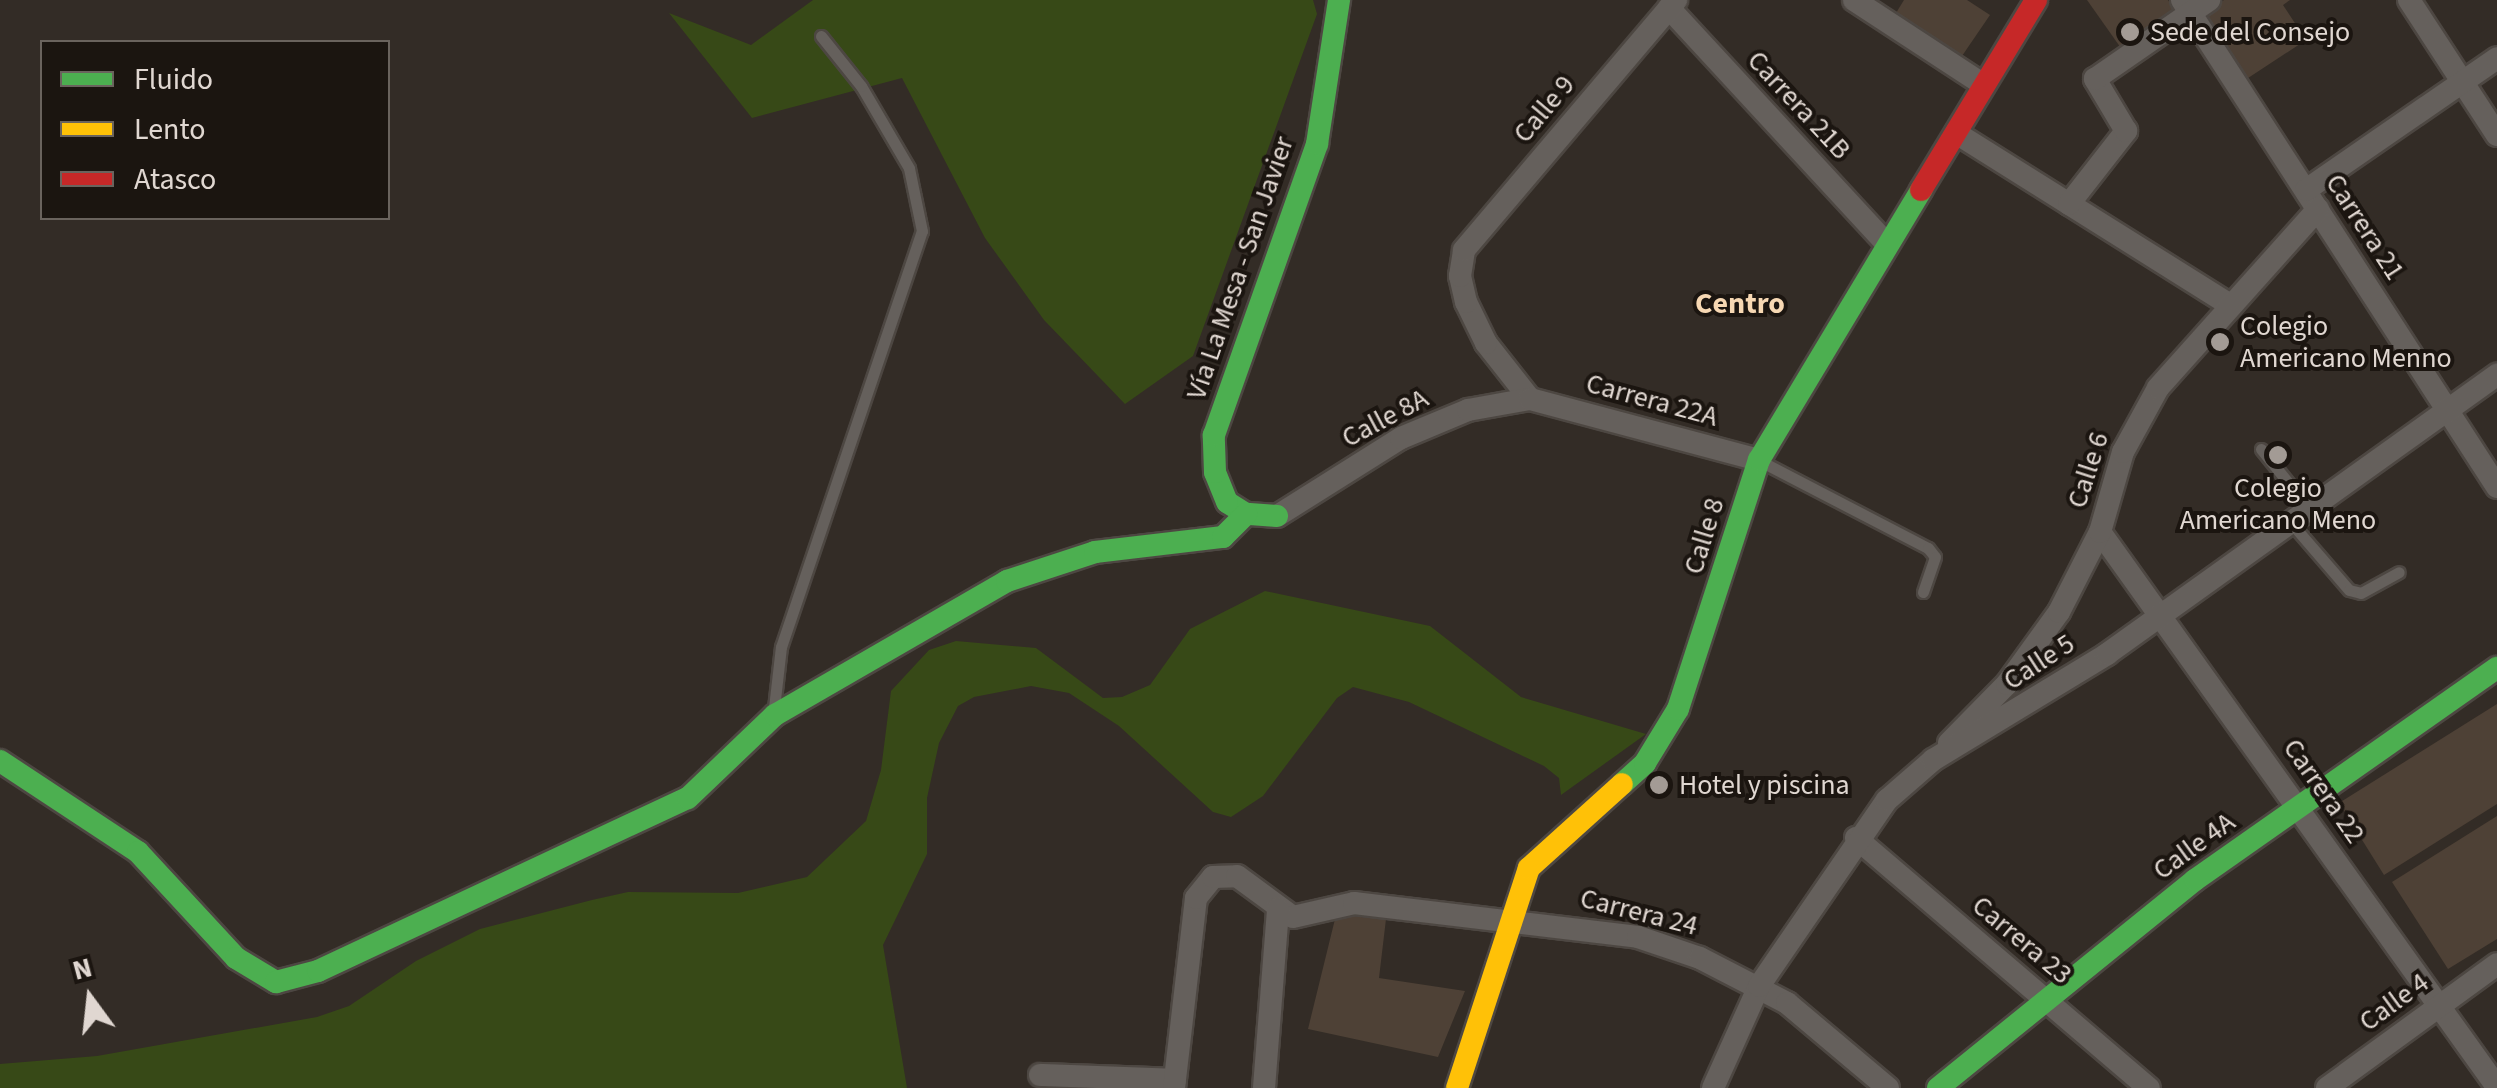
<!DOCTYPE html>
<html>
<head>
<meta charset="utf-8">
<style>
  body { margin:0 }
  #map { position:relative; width:2497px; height:1088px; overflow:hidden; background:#332c26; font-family:"Source Sans 3",sans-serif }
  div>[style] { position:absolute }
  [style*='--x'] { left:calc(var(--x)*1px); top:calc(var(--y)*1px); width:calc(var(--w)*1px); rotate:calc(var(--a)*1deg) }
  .green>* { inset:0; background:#374917 }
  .building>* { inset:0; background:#4e4136 }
  .roads { filter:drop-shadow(2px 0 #4d4742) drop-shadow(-2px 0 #4d4742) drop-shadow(0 2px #4d4742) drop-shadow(0 -2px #4d4742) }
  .lane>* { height:11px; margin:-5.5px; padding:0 5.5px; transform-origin:5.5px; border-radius:5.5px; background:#65605c }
  .street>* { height:22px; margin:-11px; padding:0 11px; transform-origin:11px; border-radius:11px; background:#65605c }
  .fast>* { height:22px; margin:-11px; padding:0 11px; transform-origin:11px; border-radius:11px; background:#4caf50 }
  .slow>* { height:22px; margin:-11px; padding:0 11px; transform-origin:11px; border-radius:11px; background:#ffc107 }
  .jam>* { height:22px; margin:-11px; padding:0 11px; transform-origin:11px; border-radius:11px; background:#c62828 }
  .dots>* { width:28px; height:28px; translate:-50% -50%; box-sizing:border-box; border:5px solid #1b1510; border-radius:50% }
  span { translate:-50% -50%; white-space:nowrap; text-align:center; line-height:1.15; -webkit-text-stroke:8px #1b1510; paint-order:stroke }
  .poi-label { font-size:28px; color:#e0d7d1 }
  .left { translate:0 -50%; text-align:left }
  .street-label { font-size:28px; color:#e0d7d1 }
  .neighbourhood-label { font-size:30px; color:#f7d8b3; font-weight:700 }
  .legend { position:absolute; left:40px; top:40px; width:350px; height:180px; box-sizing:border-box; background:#1b1510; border:2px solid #6a635d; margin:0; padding:12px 18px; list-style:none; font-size:30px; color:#e0d7d1 }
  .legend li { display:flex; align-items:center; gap:20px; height:50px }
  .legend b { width:50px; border:2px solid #6a635d }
  .north { position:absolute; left:40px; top:948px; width:100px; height:100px; -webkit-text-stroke:8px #1b1510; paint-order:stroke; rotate:345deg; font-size:28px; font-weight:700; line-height:40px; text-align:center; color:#e0d7d1 }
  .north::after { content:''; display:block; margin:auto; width:35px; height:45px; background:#e0d7d1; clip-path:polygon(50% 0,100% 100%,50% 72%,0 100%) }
</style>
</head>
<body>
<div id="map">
  <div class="green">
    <div style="clip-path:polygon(813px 0,1313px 0,1317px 14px,1193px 356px,1125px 404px,1044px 320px,985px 238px,902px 78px,752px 118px,669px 13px,751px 45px)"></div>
    <div style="clip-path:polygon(1265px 591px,1430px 626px,1521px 697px,1646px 734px,1561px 795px,1559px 778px,1544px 766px,1409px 702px,1353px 687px,1337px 698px,1263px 796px,1231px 817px,1213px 812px,1119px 726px,1069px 693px,1031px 686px,974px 697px,958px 706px,939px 743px,927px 798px,927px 854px,883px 945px,907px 1088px,0 1088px,0 1064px,97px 1056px,317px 1017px,349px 1006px,416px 961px,480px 929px,592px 900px,628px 892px,738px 893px,807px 877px,866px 821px,881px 770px,891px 691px,929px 650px,956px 641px,1036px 648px,1103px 698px,1122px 697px,1150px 685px,1190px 629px)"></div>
  </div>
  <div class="building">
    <div style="clip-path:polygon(1904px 0,1967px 0,1990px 15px,1962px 56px,1896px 13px)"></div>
    <div style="clip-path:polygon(2087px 0,2168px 0,2177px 13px,2123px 51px)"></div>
    <div style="clip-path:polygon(2224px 0,2290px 0,2283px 5px,2306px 40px,2242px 82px,2199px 16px)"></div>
    <div style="clip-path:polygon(2497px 704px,2497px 804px,2384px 875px,2339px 803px)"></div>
    <div style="clip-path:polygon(2497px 816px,2497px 939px,2448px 969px,2392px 882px)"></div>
    <div style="clip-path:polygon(1336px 915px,1386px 919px,1379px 978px,1465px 991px,1438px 1057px,1308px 1029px)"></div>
  </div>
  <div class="roads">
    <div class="lane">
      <div style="--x:2261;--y:449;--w:80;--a:51.1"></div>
      <div style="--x:1762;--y:462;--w:187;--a:27.4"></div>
      <div style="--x:1928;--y:548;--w:11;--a:52"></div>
      <div style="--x:1935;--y:557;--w:37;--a:109"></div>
      <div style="--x:2292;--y:524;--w:87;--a:49.2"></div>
      <div style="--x:2349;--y:590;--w:12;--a:14"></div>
      <div style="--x:2361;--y:593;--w:43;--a:-28.9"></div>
      <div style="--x:774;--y:708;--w:61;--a:-83.5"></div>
      <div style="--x:781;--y:647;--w:439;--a:-71.3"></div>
      <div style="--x:922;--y:231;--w:64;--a:-101.7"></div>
      <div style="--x:909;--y:168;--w:95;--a:-120.3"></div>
      <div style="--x:861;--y:86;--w:64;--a:-128.7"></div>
    </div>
    <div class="street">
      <div style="--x:1854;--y:0;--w:155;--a:33.2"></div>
      <div style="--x:2182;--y:0;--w:580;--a:57.1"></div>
      <div style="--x:2409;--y:0;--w:161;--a:56.9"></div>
      <div style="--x:1669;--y:8;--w:318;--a:47.3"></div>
      <div style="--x:1956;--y:133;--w:322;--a:32.1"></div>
      <div style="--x:2306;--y:190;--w:232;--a:-34.6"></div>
      <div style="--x:2069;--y:204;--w:93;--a:-52"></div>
      <div style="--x:2126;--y:131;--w:61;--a:-120.8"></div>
      <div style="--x:2095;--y:79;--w:139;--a:-34.7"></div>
      <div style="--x:1530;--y:399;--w:71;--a:-128.2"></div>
      <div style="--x:1486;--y:343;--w:46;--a:-116"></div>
      <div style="--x:1466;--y:302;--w:27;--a:-103"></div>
      <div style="--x:1460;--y:276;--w:26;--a:-81"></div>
      <div style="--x:1464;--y:250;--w:328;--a:-49.7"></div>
      <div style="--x:1277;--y:516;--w:146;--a:-32.2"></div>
      <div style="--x:1401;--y:438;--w:73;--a:-22.7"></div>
      <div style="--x:1468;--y:410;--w:63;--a:-10.1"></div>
      <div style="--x:1530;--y:399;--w:237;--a:14.9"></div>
      <div style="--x:2100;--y:532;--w:682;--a:54.42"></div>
      <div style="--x:1949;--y:743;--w:83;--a:-45.5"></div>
      <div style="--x:2007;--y:684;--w:89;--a:-54.2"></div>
      <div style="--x:2059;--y:612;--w:90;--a:-62.9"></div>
      <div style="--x:2100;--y:532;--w:83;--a:-74"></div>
      <div style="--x:2123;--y:452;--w:73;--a:-61.3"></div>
      <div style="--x:2158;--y:388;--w:240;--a:-48.2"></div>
      <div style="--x:1856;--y:838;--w:385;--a:40.5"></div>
      <div style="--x:1040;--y:1075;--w:135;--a:2.1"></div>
      <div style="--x:1174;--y:1088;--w:191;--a:-83.4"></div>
      <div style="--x:1196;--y:898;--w:27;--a:-51"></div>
      <div style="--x:1213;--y:877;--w:24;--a:-2"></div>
      <div style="--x:1237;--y:876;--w:69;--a:36.2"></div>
      <div style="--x:1293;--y:917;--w:63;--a:-12.9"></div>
      <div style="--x:1354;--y:903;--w:286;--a:6.8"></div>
      <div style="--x:1638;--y:937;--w:65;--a:18.7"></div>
      <div style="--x:1700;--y:958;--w:98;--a:27.3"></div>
      <div style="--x:1787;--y:1003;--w:132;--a:40.1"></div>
      <div style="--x:1264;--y:1088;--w:180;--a:-85.5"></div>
      <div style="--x:1713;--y:1088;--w:112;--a:-65.7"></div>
      <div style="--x:1759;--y:986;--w:226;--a:-55.5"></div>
      <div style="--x:1887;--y:800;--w:61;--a:-41"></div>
      <div style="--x:1933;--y:760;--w:204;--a:-31.3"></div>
      <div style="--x:2107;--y:654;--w:480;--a:-35.6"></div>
      <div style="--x:2327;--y:1088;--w:210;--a:-36.1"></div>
    </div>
    <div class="fast">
      <div style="--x:1277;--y:516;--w:31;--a:-176"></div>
      <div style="--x:1246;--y:514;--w:22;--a:-148"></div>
      <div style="--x:1227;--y:502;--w:32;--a:-112"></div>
      <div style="--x:1215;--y:472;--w:37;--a:-92"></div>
      <div style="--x:1214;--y:435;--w:309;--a:-70.5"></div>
      <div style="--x:1317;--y:144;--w:146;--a:-81.3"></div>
      <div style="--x:0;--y:761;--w:165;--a:33.4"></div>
      <div style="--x:138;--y:852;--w:144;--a:47.2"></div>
      <div style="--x:236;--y:958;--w:47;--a:31"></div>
      <div style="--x:276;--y:982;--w:43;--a:-14.7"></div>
      <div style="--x:318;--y:971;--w:408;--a:-25.1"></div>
      <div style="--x:688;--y:798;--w:120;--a:-43.7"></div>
      <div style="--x:775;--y:715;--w:268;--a:-30"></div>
      <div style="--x:1007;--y:581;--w:93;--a:-18.2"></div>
      <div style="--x:1095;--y:552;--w:129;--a:-6.7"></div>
      <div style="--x:1223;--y:537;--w:33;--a:-45"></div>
      <div style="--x:1622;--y:784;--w:31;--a:-42"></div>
      <div style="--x:1645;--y:763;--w:63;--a:-58.6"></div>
      <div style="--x:1678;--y:709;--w:262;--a:-72"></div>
      <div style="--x:1759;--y:460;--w:315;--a:-59"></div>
      <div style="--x:1938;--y:1088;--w:331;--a:-39"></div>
      <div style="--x:2195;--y:880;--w:369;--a:-35.1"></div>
    </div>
    <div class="slow">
      <div style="--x:1457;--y:1088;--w:231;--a:-71.9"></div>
      <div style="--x:1529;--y:868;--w:125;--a:-42.1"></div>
    </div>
    <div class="jam">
      <div style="--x:1921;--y:190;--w:222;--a:-58.8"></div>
    </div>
  </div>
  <div class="dots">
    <div style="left:2130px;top:32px;background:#a39b95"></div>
    <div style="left:2220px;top:342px;background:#a39b95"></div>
    <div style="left:2278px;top:455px;background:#a39b95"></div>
    <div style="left:1659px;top:785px;background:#a39b95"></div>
  </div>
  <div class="poi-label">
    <span class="left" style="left:2150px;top:32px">Sede del Consejo</span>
    <span class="left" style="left:2240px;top:342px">Colegio<br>Americano Menno</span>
    <span style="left:2278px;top:504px">Colegio<br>Americano Meno</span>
    <span class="left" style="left:1679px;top:785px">Hotel y piscina</span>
  </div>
  <div class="street-label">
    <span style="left:1799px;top:105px;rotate:47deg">Carrera 21B</span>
    <span style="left:1544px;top:109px;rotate:-50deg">Calle 9</span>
    <span style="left:2365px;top:227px;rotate:57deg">Carrera 21</span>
    <span style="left:1240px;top:268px;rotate:-71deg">Vía La Mesa - San Javier</span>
    <span style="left:1652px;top:400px;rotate:15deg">Carrera 22A</span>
    <span style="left:1385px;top:418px;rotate:-28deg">Calle 8A</span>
    <span style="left:2088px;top:470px;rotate:-72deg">Calle 6</span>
    <span style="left:1704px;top:536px;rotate:-73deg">Calle 8</span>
    <span style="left:2039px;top:662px;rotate:-33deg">Calle 5</span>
    <span style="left:2324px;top:791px;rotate:55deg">Carrera 22</span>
    <span style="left:2194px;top:846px;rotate:-36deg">Calle 4A</span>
    <span style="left:1639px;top:912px;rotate:14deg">Carrera 24</span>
    <span style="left:2022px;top:940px;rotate:40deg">Carrera 23</span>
    <span style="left:2394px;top:1002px;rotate:-36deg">Calle 4</span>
  </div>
  <div class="neighbourhood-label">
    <span style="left:1740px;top:304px">Centro</span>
  </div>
  <ul class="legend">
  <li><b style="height:12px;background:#4caf50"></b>Fluido</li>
  <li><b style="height:12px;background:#ffc107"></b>Lento</li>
  <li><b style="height:12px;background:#c62828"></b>Atasco</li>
  </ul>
  <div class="north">N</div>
</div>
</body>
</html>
